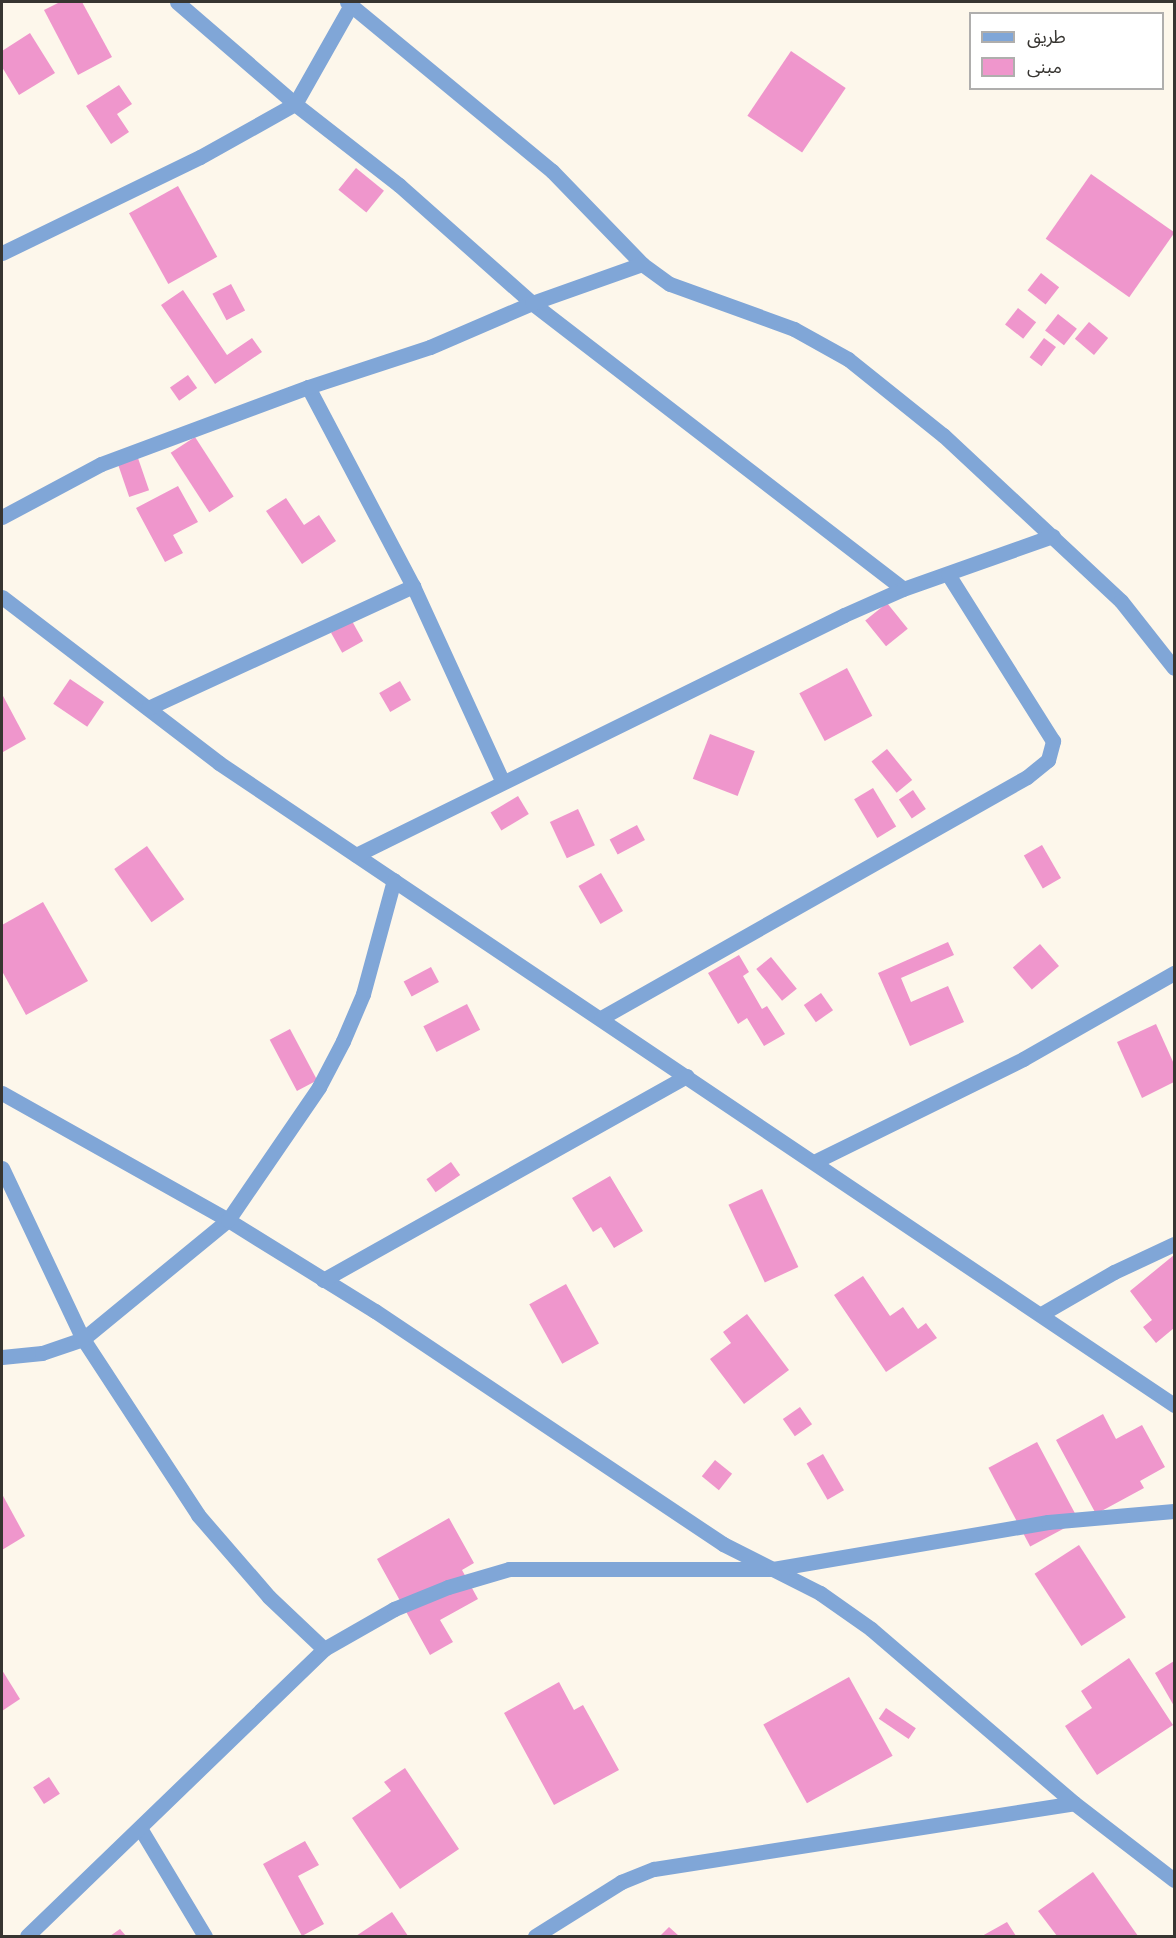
<!DOCTYPE html>
<html>
<head>
<meta charset="utf-8">
<style>
  body { margin:0 }
  #map { position:relative; width:1176px; height:1938px; overflow:hidden; background:#fdf7eb; font-family:"Noto Sans","Noto Sans Arabic",sans-serif }
  div>[style] { position:absolute }
  [style*='--x'] { left:calc(var(--x)*1px); top:calc(var(--y)*1px); width:calc(var(--w)*1px); rotate:calc(var(--a)*1deg) }
  .building>* { inset:0; background:#ef96cc; transform-origin:0 0 }
  .street>* { height:15px; margin:-7.5px; padding:0 7.5px; transform-origin:7.5px; border-radius:7.5px; background:#80a6d7 }
  span { translate:-50% -50%; white-space:nowrap; text-align:center; line-height:1.15; -webkit-text-stroke:5px #fff; paint-order:stroke }
  .frame { position:absolute; inset:0; border:3px solid #373531; pointer-events:none }
  .legend { position:absolute; left:969px; top:12px; width:195px; height:78px; box-sizing:border-box; background:#fff; border:2px solid #afaead; margin:0; padding:8px 10px; list-style:none; font-size:18px; color:#373531 }
  .legend li { display:flex; align-items:center; gap:12px; height:30px }
  .legend b { width:30px; border:2px solid #afaead }
</style>
</head>
<body>
<div id="map">
  <div class="building">
    <div style="clip-path:polygon(60px 2px,82px 2px,112px 57px,78px 75px,44px 10px)"></div>
    <div style="clip-path:polygon(30px 33px,55px 73px,19px 95px,2px 67px,2px 51px)"></div>
    <div style="left:791px;top:51px;width:66px;height:78px;rotate:34deg"></div>
    <div style="clip-path:polygon(119px 85px,132px 104px,117px 114px,129px 132px,111px 144px,86px 106px)"></div>
    <div style="left:356px;top:168px;width:36px;height:28px;rotate:39deg"></div>
    <div style="left:1091px;top:174px;width:102px;height:79px;rotate:35deg"></div>
    <div style="left:178px;top:186px;width:81px;height:56px;rotate:61deg"></div>
    <div style="left:1041px;top:273px;width:23px;height:22px;rotate:38deg"></div>
    <div style="left:231px;top:284px;width:30px;height:21px;rotate:62deg"></div>
    <div style="clip-path:polygon(183px 290px,227px 355px,252px 338px,262px 352px,215px 384px,161px 305px)"></div>
    <div style="left:1018px;top:308px;width:23px;height:21px;rotate:38deg"></div>
    <div style="left:1058px;top:314px;width:24px;height:21px;rotate:38deg"></div>
    <div style="left:1089px;top:322px;width:25px;height:22px;rotate:40deg"></div>
    <div style="left:1044px;top:338px;width:15px;height:24px;rotate:37deg"></div>
    <div style="left:188px;top:375px;width:16px;height:22px;rotate:55deg"></div>
    <div style="left:195px;top:437px;width:71px;height:29px;rotate:57deg"></div>
    <div style="left:138px;top:458px;width:34px;height:21px;rotate:71deg"></div>
    <div style="clip-path:polygon(178px 486px,198px 522px,173px 535px,183px 553px,165px 562px,136px 508px)"></div>
    <div style="clip-path:polygon(286px 498px,304px 525px,319px 515px,336px 541px,302px 564px,266px 511px)"></div>
    <div style="left:887px;top:603px;width:33px;height:28px;rotate:51deg"></div>
    <div style="left:352px;top:621px;width:23px;height:24px;rotate:61deg"></div>
    <div style="left:847px;top:668px;width:54px;height:54px;rotate:62deg"></div>
    <div style="left:70px;top:679px;width:41px;height:30px;rotate:34deg"></div>
    <div style="left:400px;top:681px;width:22px;height:24px;rotate:60deg"></div>
    <div style="clip-path:polygon(2px 694px,26px 739px,3px 752px,2px 750px)"></div>
    <div style="left:710px;top:734px;width:48px;height:48px;rotate:21deg"></div>
    <div style="left:887px;top:749px;width:40px;height:20px;rotate:51deg"></div>
    <div style="left:873px;top:788px;width:45px;height:22px;rotate:59deg"></div>
    <div style="left:913px;top:790px;width:23px;height:17px;rotate:56deg"></div>
    <div style="left:518px;top:796px;width:21px;height:32px;rotate:59deg"></div>
    <div style="left:578px;top:809px;width:40px;height:31px;rotate:65deg"></div>
    <div style="left:637px;top:825px;width:17px;height:31px;rotate:62deg"></div>
    <div style="left:1042px;top:845px;width:38px;height:21px;rotate:60deg"></div>
    <div style="left:147px;top:846px;width:65px;height:40px;rotate:55deg"></div>
    <div style="left:601px;top:873px;width:44px;height:26px;rotate:60deg"></div>
    <div style="clip-path:polygon(43px 902px,88px 981px,26px 1015px,2px 971px,2px 925px)"></div>
    <div style="clip-path:polygon(948px 942px,954px 955px,901px 978px,911px 1002px,948px 986px,964px 1022px,910px 1046px,878px 973px)"></div>
    <div style="left:1040px;top:944px;width:29px;height:36px;rotate:49deg"></div>
    <div style="clip-path:polygon(739px 955px,749px 972px,743px 976px,762px 1009px,767px 1006px,785px 1034px,764px 1046px,747px 1018px,738px 1024px,708px 973px)"></div>
    <div style="left:771px;top:957px;width:41px;height:19px;rotate:51deg"></div>
    <div style="left:431px;top:967px;width:17px;height:31px;rotate:62deg"></div>
    <div style="left:821px;top:993px;width:21px;height:21px;rotate:55deg"></div>
    <div style="left:467px;top:1004px;width:29px;height:49px;rotate:63deg"></div>
    <div style="clip-path:polygon(1156px 1024px,1174px 1064px,1174px 1082px,1142px 1098px,1117px 1042px)"></div>
    <div style="left:290px;top:1029px;width:58px;height:23px;rotate:62deg"></div>
    <div style="left:451px;top:1162px;width:16px;height:30px;rotate:55deg"></div>
    <div style="clip-path:polygon(610px 1176px,643px 1231px,614px 1248px,601px 1227px,593px 1232px,572px 1198px)"></div>
    <div style="left:762px;top:1189px;width:86px;height:37px;rotate:65deg"></div>
    <div style="clip-path:polygon(1174px 1255px,1174px 1328px,1156px 1343px,1143px 1327px,1152px 1320px,1130px 1291px)"></div>
    <div style="clip-path:polygon(863px 1276px,890px 1316px,903px 1307px,918px 1329px,926px 1323px,937px 1338px,886px 1372px,834px 1295px)"></div>
    <div style="left:566px;top:1284px;width:68px;height:42px;rotate:61deg"></div>
    <div style="clip-path:polygon(747px 1314px,789px 1370px,744px 1404px,710px 1359px,731px 1343px,723px 1332px)"></div>
    <div style="left:800px;top:1407px;width:21px;height:21px;rotate:55deg"></div>
    <div style="clip-path:polygon(1103px 1414px,1116px 1439px,1142px 1425px,1165px 1467px,1140px 1481px,1144px 1488px,1096px 1514px,1056px 1440px)"></div>
    <div style="left:1037px;top:1442px;width:89px;height:55px;rotate:62deg"></div>
    <div style="left:823px;top:1454px;width:42px;height:19px;rotate:60deg"></div>
    <div style="left:715px;top:1460px;width:22px;height:21px;rotate:39deg"></div>
    <div style="clip-path:polygon(2px 1494px,25px 1536px,2px 1550px)"></div>
    <div style="clip-path:polygon(449px 1518px,474px 1563px,462px 1570px,478px 1599px,440px 1620px,453px 1642px,430px 1655px,377px 1559px)"></div>
    <div style="left:1079px;top:1545px;width:86px;height:53px;rotate:57deg"></div>
    <div style="clip-path:polygon(1129px 1658px,1173px 1725px,1097px 1775px,1065px 1726px,1092px 1708px,1081px 1691px)"></div>
    <div style="clip-path:polygon(1174px 1661px,1174px 1706px,1155px 1673px)"></div>
    <div style="clip-path:polygon(2px 1670px,20px 1699px,2px 1711px)"></div>
    <div style="left:849px;top:1677px;width:90px;height:98px;rotate:61deg"></div>
    <div style="clip-path:polygon(559px 1682px,574px 1710px,583px 1705px,619px 1770px,554px 1805px,504px 1713px)"></div>
    <div style="left:886px;top:1708px;width:36px;height:13px;rotate:34deg"></div>
    <div style="clip-path:polygon(405px 1768px,459px 1849px,400px 1889px,352px 1818px,391px 1791px,384px 1782px)"></div>
    <div style="left:49px;top:1777px;width:20px;height:19px;rotate:57deg"></div>
    <div style="clip-path:polygon(305px 1841px,319px 1865px,298px 1876px,324px 1924px,302px 1936px,263px 1864px)"></div>
    <div style="clip-path:polygon(1093px 1872px,1138px 1936px,1057px 1936px,1038px 1911px)"></div>
    <div style="clip-path:polygon(392px 1912px,408px 1936px,356px 1936px)"></div>
    <div style="clip-path:polygon(1007px 1922px,1016px 1936px,982px 1936px)"></div>
    <div style="clip-path:polygon(669px 1927px,679px 1936px,660px 1936px)"></div>
    <div style="clip-path:polygon(120px 1929px,126px 1936px,110px 1936px)"></div>
  </div>
  <div class="street">
    <div style="--x:177;--y:2;--w:156;--a:40.8"></div>
    <div style="--x:295;--y:104;--w:132;--a:37.9"></div>
    <div style="--x:399;--y:185;--w:178;--a:41.6"></div>
    <div style="--x:532;--y:303;--w:468;--a:37.6"></div>
    <div style="--x:347;--y:2;--w:266;--a:39.5"></div>
    <div style="--x:552;--y:171;--w:129;--a:45.9"></div>
    <div style="--x:642;--y:264;--w:34;--a:36"></div>
    <div style="--x:670;--y:284;--w:132;--a:19.9"></div>
    <div style="--x:794;--y:329;--w:62;--a:29.1"></div>
    <div style="--x:848;--y:359;--w:122;--a:38.7"></div>
    <div style="--x:943;--y:435;--w:243;--a:43"></div>
    <div style="--x:1121;--y:601;--w:85;--a:51.7"></div>
    <div style="--x:2;--y:253;--w:220;--a:-25.9"></div>
    <div style="--x:200;--y:157;--w:109;--a:-29.2"></div>
    <div style="--x:295;--y:104;--w:114;--a:-60.5"></div>
    <div style="--x:308;--y:387;--w:225;--a:62.2"></div>
    <div style="--x:413;--y:586;--w:213;--a:65.4"></div>
    <div style="--x:2;--y:517;--w:112;--a:-28.2"></div>
    <div style="--x:101;--y:464;--w:221;--a:-20.4"></div>
    <div style="--x:308;--y:387;--w:128;--a:-18.2"></div>
    <div style="--x:430;--y:347;--w:111;--a:-23.3"></div>
    <div style="--x:532;--y:303;--w:117;--a:-19.5"></div>
    <div style="--x:2;--y:597;--w:273;--a:37.4"></div>
    <div style="--x:219;--y:763;--w:1151;--a:33.91"></div>
    <div style="--x:148;--y:708;--w:292;--a:-24.7"></div>
    <div style="--x:356;--y:855;--w:544;--a:-26.19"></div>
    <div style="--x:844;--y:615;--w:64;--a:-23.8"></div>
    <div style="--x:903;--y:589;--w:159;--a:-19.5"></div>
    <div style="--x:601;--y:1018;--w:489;--a:-29.5"></div>
    <div style="--x:1027;--y:777;--w:27;--a:-39"></div>
    <div style="--x:1048;--y:760;--w:20;--a:-75"></div>
    <div style="--x:1053;--y:741;--w:197;--a:-122.2"></div>
    <div style="--x:2;--y:1093;--w:259;--a:29.3"></div>
    <div style="--x:228;--y:1220;--w:173;--a:31.8"></div>
    <div style="--x:375;--y:1311;--w:419;--a:33.8"></div>
    <div style="--x:723;--y:1544;--w:109;--a:26.8"></div>
    <div style="--x:820;--y:1593;--w:62;--a:35.2"></div>
    <div style="--x:871;--y:1629;--w:267;--a:40.6"></div>
    <div style="--x:1074;--y:1803;--w:126;--a:37.6"></div>
    <div style="--x:814;--y:1162;--w:233;--a:-26.2"></div>
    <div style="--x:1023;--y:1059;--w:174;--a:-29.7"></div>
    <div style="--x:2;--y:1168;--w:189;--a:64.7"></div>
    <div style="--x:83;--y:1339;--w:210;--a:56.8"></div>
    <div style="--x:198;--y:1515;--w:108;--a:49.1"></div>
    <div style="--x:269;--y:1597;--w:76;--a:43.4"></div>
    <div style="--x:323;--y:1280;--w:417;--a:-29.3"></div>
    <div style="--x:1043;--y:1313;--w:82;--a:-30"></div>
    <div style="--x:1114;--y:1272;--w:66;--a:-25"></div>
    <div style="--x:2;--y:1357;--w:40;--a:-5.7"></div>
    <div style="--x:42;--y:1353;--w:43;--a:-18.9"></div>
    <div style="--x:83;--y:1339;--w:188;--a:-39.4"></div>
    <div style="--x:228;--y:1220;--w:161;--a:-55.6"></div>
    <div style="--x:319;--y:1087;--w:52;--a:-62.4"></div>
    <div style="--x:343;--y:1041;--w:51;--a:-66.9"></div>
    <div style="--x:363;--y:994;--w:118;--a:-74.8"></div>
    <div style="--x:140;--y:1828;--w:126;--a:59"></div>
    <div style="--x:27;--y:1936;--w:413;--a:-44"></div>
    <div style="--x:324;--y:1649;--w:81;--a:-29.7"></div>
    <div style="--x:394;--y:1609;--w:58;--a:-22.2"></div>
    <div style="--x:448;--y:1587;--w:64;--a:-16.4"></div>
    <div style="--x:509;--y:1569;--w:264;--a:0"></div>
    <div style="--x:773;--y:1569;--w:279;--a:-9.7"></div>
    <div style="--x:1048;--y:1522;--w:126;--a:-5"></div>
    <div style="--x:535;--y:1936;--w:102;--a:-32.1"></div>
    <div style="--x:621;--y:1882;--w:35;--a:-22"></div>
    <div style="--x:654;--y:1869;--w:425;--a:-8.9"></div>
  </div>
  <div class="frame"></div>
  <ul class="legend">
  <li><b style="height:8px;background:#80a6d7"></b>طريق</li>
  <li><b style="height:16px;background:#ef96cc"></b>مبنى</li>
  </ul>
</div>
</body>
</html>
